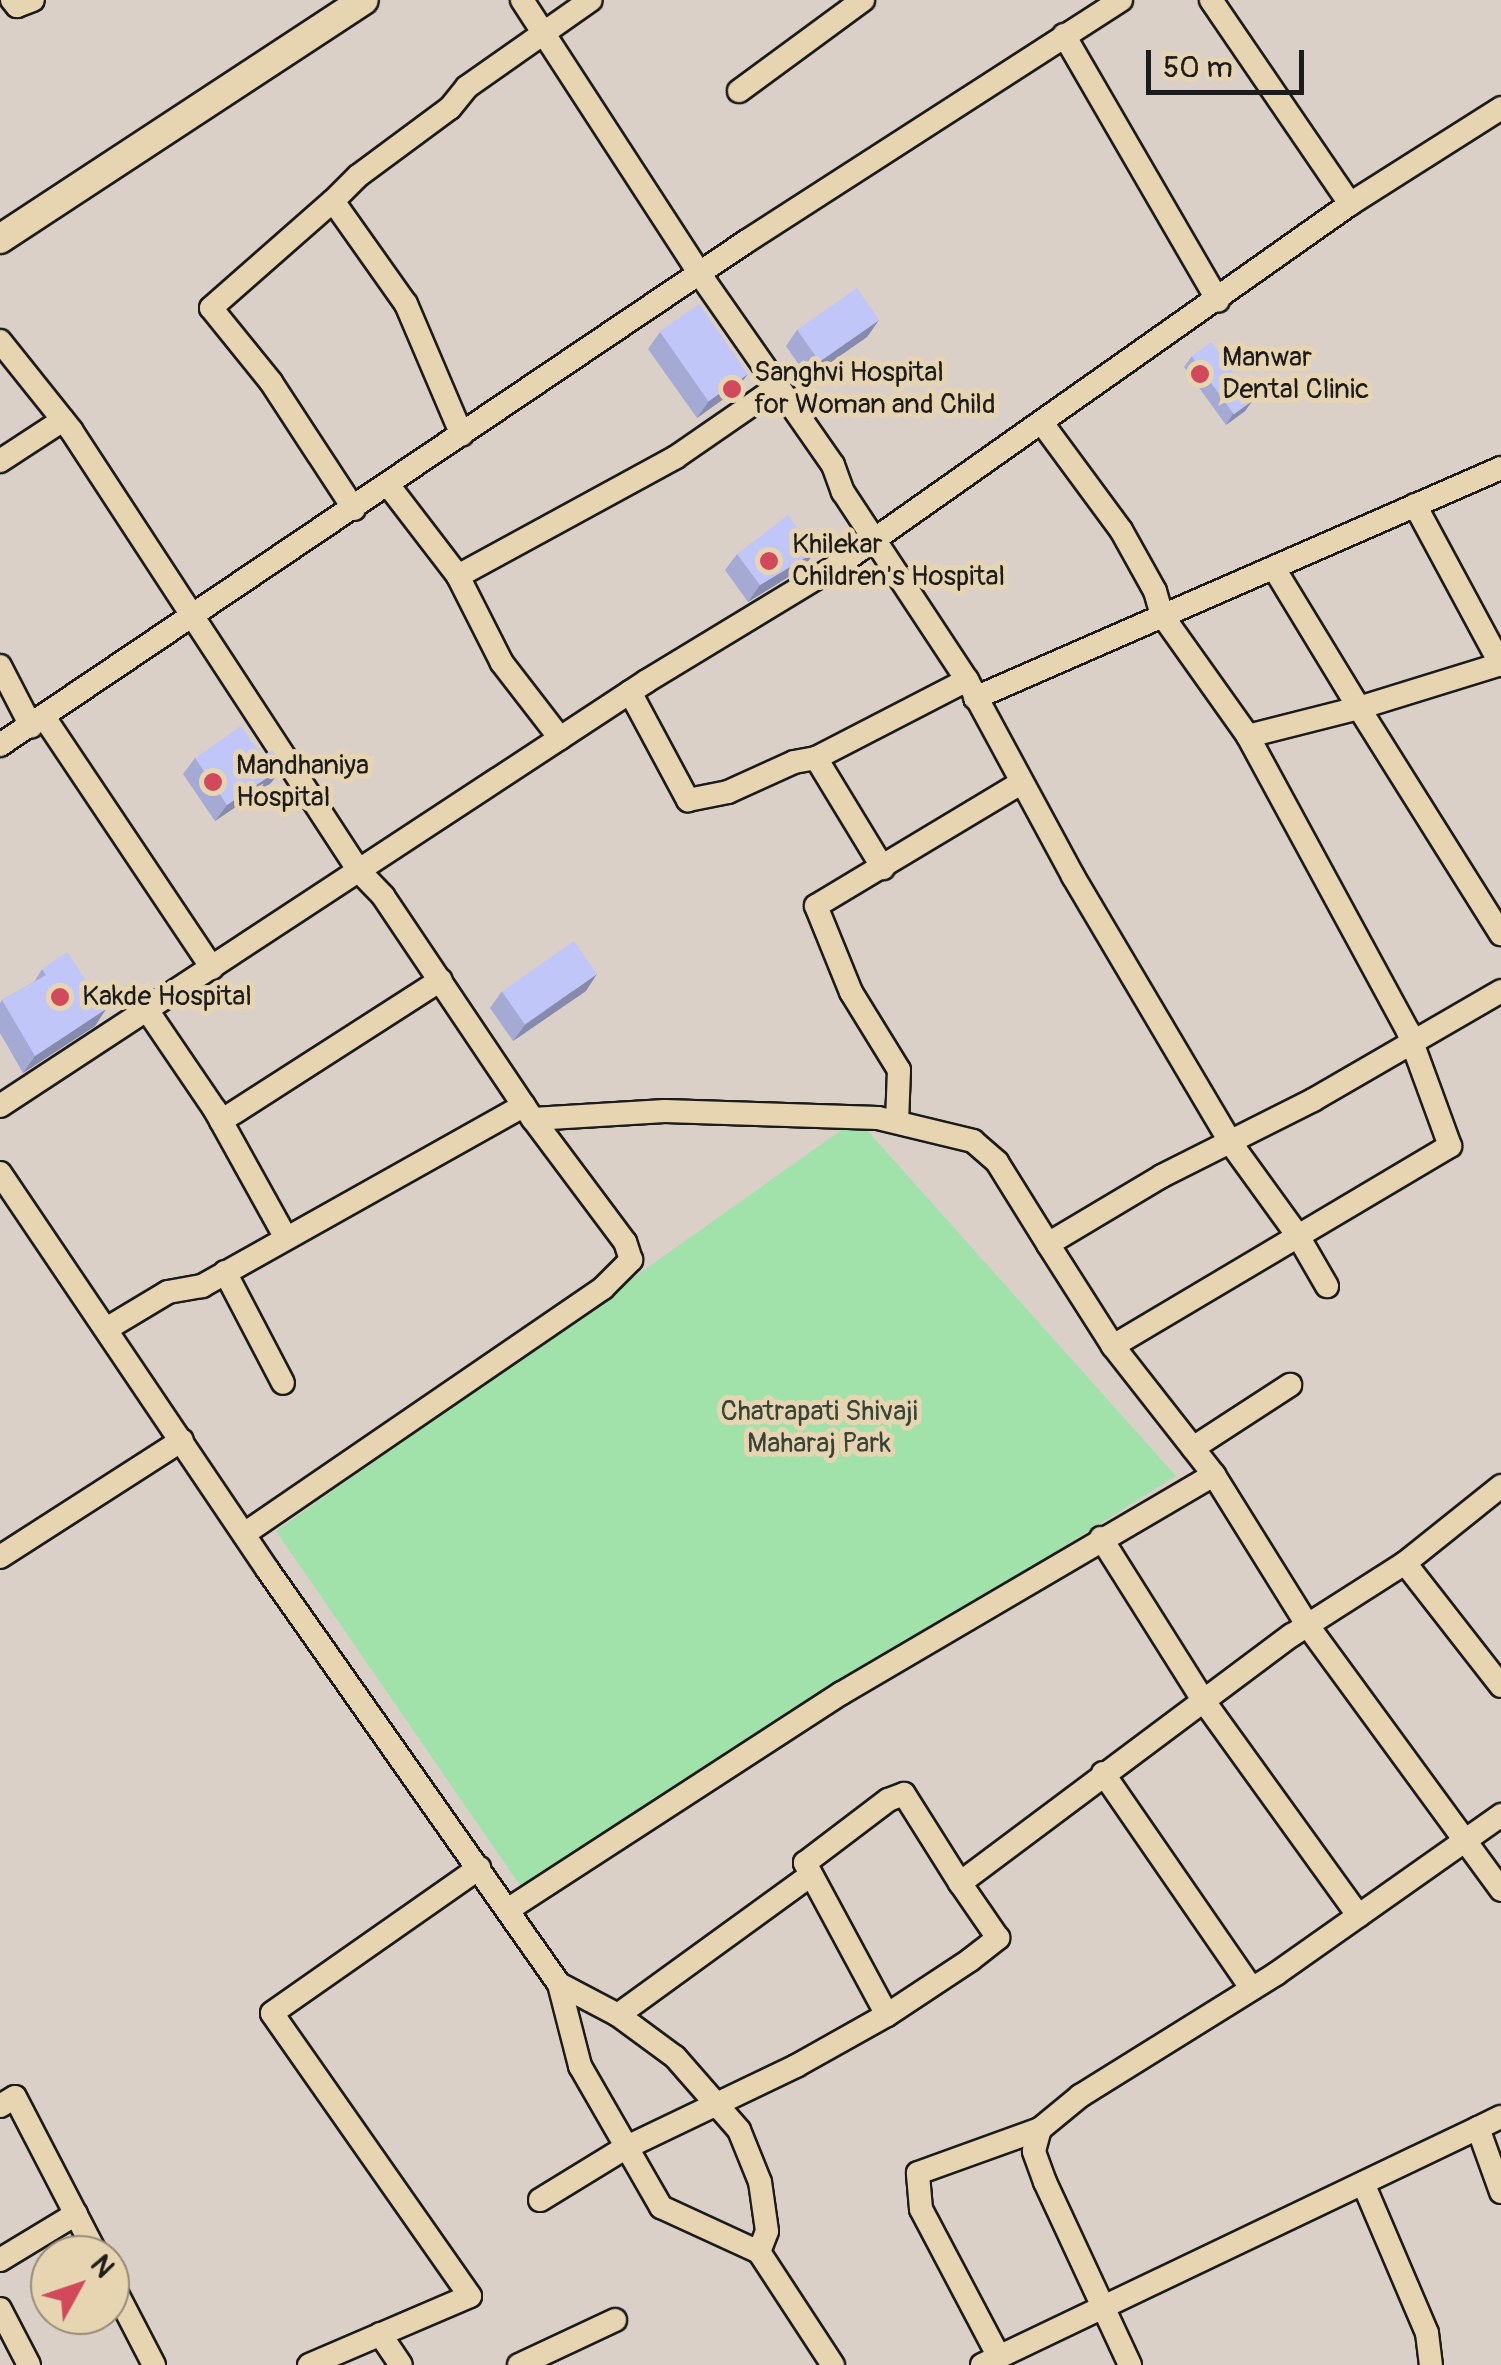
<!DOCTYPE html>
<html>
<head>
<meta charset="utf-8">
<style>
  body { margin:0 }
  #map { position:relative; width:1501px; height:2365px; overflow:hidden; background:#dbd0c7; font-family:Pangolin,sans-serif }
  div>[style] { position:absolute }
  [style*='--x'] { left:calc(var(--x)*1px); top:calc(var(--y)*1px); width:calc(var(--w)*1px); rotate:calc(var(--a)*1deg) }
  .green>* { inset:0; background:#a1e2ab }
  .roads { filter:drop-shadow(2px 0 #1c1c1c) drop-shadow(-2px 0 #1c1c1c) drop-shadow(0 2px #1c1c1c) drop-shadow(0 -2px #1c1c1c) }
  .minor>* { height:22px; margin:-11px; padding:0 11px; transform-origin:11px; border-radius:11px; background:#e7d5b2 }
  .major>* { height:28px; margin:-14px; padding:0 14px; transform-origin:14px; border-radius:14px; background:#e7d5b2 }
  .wall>* { inset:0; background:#a5aad5 }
  .shaded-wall>* { inset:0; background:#868bae }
  .building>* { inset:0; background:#c0c6f8; transform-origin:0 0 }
  .dots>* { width:28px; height:28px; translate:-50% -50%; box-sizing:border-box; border:5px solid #e7d5b2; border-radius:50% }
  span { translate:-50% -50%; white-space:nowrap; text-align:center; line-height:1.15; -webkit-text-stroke:10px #e7d5b2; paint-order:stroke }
  .poi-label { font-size:28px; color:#1c1c1c }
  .left { translate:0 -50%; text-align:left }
  .park-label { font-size:28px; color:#374439 }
  .north { position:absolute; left:30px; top:2235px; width:100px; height:100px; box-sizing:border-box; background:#e7d5b2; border:2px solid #968b76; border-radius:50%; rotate:50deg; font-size:28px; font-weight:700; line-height:40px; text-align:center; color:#1c1c1c }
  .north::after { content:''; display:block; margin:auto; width:35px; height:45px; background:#d1495b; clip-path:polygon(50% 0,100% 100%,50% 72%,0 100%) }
  .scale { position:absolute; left:1146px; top:50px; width:158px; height:45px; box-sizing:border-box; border:5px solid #1c1c1c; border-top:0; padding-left:12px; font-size:30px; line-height:35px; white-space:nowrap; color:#1c1c1c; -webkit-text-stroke:8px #e7d5b2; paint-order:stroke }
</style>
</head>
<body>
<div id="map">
  <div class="green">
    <div style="clip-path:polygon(857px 1119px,1176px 1476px,521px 1887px,276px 1531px)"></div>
  </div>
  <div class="roads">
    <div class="minor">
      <div style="--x:12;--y:0;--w:8;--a:50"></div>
      <div style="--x:17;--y:6;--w:17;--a:-21"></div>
      <div style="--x:522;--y:0;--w:325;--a:57"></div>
      <div style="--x:699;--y:273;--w:234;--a:55.1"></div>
      <div style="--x:833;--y:465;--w:29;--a:70"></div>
      <div style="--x:843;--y:492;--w:225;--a:56.6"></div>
      <div style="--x:967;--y:680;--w:223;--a:61.6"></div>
      <div style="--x:1073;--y:876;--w:309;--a:59.4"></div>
      <div style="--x:1230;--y:1142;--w:116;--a:54.1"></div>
      <div style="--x:1298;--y:1236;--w:58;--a:59.9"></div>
      <div style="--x:1211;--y:0;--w:247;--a:55.7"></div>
      <div style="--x:1064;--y:35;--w:307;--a:59.9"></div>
      <div style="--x:739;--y:91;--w:154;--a:-36.3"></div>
      <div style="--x:333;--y:201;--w:35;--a:-45"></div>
      <div style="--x:358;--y:176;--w:114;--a:-36.5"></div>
      <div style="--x:450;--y:108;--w:27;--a:-51"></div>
      <div style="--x:467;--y:87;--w:151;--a:-35.1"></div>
      <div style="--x:0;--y:341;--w:114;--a:51.4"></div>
      <div style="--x:71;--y:430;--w:527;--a:56.85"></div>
      <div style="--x:359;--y:871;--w:35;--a:46"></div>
      <div style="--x:383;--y:896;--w:269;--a:56.1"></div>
      <div style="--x:533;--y:1119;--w:132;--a:-3.5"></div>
      <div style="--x:665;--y:1111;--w:213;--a:1.9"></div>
      <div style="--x:878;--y:1118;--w:98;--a:13.6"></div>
      <div style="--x:973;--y:1141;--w:32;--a:41"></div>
      <div style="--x:997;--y:1162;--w:97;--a:58.1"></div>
      <div style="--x:1048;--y:1244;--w:133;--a:-30.8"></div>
      <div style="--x:1162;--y:1176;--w:169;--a:-26.7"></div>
      <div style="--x:1313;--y:1100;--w:217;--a:-30.1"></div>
      <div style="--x:1042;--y:423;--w:133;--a:53.6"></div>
      <div style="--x:1121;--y:530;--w:70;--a:60.9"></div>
      <div style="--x:1155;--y:591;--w:25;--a:74"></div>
      <div style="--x:1162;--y:615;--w:148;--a:54.6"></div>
      <div style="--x:1248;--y:736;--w:114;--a:-14.2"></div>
      <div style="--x:1359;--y:708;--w:164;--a:-121.3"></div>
      <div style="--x:0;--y:461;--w:75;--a:-33.1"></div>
      <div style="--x:389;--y:486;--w:113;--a:52.5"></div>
      <div style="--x:458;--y:576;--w:97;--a:63.2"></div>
      <div style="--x:502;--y:663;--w:95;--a:52.3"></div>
      <div style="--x:1415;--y:505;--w:182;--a:61.7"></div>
      <div style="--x:354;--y:509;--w:152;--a:-123.2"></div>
      <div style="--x:271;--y:382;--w:95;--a:-129"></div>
      <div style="--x:211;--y:308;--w:162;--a:-41.3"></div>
      <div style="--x:333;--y:201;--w:126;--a:54.7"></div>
      <div style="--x:406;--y:304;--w:142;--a:66.9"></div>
      <div style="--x:458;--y:576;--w:248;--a:-28.6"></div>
      <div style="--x:676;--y:457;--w:125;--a:-34.6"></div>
      <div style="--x:1501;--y:664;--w:149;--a:162.8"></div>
      <div style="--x:1359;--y:708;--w:267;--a:57.9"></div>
      <div style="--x:0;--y:666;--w:68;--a:62.7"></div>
      <div style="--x:630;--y:692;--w:123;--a:61.8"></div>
      <div style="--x:688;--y:800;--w:41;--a:-11.3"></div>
      <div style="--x:728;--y:792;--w:72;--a:-24.4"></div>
      <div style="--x:794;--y:762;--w:22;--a:-10"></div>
      <div style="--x:816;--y:758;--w:170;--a:-27.3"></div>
      <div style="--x:975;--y:698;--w:574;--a:-23.62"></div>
      <div style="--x:44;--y:717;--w:302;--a:56.2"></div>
      <div style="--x:0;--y:745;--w:901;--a:-34.01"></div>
      <div style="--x:747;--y:241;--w:445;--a:-32.8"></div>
      <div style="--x:816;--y:758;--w:129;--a:58.7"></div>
      <div style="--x:147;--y:1010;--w:121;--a:55.8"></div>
      <div style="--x:215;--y:1110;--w:146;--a:61"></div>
      <div style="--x:0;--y:1106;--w:774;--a:-33.3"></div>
      <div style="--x:647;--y:681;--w:231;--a:-31.3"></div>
      <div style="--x:844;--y:561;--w:619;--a:-35.2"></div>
      <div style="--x:1350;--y:204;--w:179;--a:-32.4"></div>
      <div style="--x:221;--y:1121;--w:261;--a:-32.7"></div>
      <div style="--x:897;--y:1122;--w:52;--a:-87.8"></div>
      <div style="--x:899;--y:1070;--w:92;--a:-121.6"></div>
      <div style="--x:851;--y:992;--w:93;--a:-112.1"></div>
      <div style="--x:816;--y:906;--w:239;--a:-31"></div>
      <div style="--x:0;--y:1173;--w:478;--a:56"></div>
      <div style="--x:267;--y:1569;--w:507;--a:54.87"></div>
      <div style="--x:559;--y:1984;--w:85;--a:75.6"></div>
      <div style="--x:580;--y:2066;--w:163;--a:60.1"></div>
      <div style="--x:661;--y:2207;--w:108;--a:24.7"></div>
      <div style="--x:759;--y:2252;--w:22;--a:-69"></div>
      <div style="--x:767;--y:2231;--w:49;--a:-98.1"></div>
      <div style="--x:760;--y:2182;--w:56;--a:-112"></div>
      <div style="--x:739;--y:2130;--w:97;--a:-131.2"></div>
      <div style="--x:675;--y:2057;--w:71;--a:-143.6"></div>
      <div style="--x:618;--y:2015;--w:67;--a:-152.3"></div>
      <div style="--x:1048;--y:1244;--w:121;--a:57.5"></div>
      <div style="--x:1113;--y:1346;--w:164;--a:51.9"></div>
      <div style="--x:1214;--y:1475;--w:178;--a:58.1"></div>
      <div style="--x:1308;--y:1626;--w:327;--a:53.8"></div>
      <div style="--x:225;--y:1272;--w:125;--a:62.4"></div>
      <div style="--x:108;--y:1328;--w:70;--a:-31"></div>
      <div style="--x:168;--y:1292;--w:35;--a:-10"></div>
      <div style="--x:202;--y:1286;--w:369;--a:-29.3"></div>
      <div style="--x:1113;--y:1346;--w:392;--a:-30.7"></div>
      <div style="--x:1450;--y:1146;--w:122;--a:-110.1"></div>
      <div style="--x:1408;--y:1031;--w:336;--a:-118.5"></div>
      <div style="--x:1193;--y:1448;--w:116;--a:-33"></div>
      <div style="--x:244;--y:1534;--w:435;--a:-34.4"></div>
      <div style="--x:603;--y:1288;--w:40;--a:-45"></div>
      <div style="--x:631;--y:1260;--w:19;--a:-108"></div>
      <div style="--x:625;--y:1242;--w:154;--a:-126.8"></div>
      <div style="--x:1101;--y:1538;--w:191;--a:57.8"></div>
      <div style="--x:1203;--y:1700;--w:266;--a:54.2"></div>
      <div style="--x:0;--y:1557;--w:216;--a:-32.7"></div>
      <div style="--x:1405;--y:1563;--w:156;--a:52"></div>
      <div style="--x:1103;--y:1773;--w:262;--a:55.4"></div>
      <div style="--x:509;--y:1909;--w:397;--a:-33"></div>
      <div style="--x:842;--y:1693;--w:431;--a:-30.4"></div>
      <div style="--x:618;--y:2015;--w:236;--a:-36"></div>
      <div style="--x:887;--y:2015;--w:173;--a:-118.3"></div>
      <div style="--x:805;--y:1863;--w:104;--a:-37.2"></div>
      <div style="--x:888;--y:1800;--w:17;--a:-21"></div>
      <div style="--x:904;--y:1794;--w:105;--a:57.8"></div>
      <div style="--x:0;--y:2106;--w:17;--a:-31"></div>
      <div style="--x:15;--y:2097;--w:178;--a:62.6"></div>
      <div style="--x:1478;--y:2128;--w:25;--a:-26"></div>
      <div style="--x:1363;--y:2183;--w:163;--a:66.9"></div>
      <div style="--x:1427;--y:2333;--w:32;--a:83"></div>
      <div style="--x:540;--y:2200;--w:100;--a:-31.5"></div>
      <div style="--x:625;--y:2148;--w:190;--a:-25.6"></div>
      <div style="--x:796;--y:2066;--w:104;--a:-29.3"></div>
      <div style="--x:887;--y:2015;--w:100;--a:-33.5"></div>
      <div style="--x:970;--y:1960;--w:36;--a:-38"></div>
      <div style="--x:998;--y:1938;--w:67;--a:-124.6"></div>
      <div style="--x:960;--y:1883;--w:414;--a:-36.8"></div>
      <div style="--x:1292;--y:1635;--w:134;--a:-32.5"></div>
      <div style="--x:1405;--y:1563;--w:123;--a:-38.7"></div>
      <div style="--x:759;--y:2252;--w:135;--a:56.8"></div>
      <div style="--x:0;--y:2260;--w:89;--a:-31.2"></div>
      <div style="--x:110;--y:2280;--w:96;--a:62.6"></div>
      <div style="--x:0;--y:2309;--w:63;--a:62.6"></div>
      <div style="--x:380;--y:2334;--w:37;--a:56"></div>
      <div style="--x:999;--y:2357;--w:167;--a:-117.8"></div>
      <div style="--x:921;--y:2209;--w:36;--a:-95"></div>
      <div style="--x:918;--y:2173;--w:130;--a:-19.8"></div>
      <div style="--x:309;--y:2365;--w:175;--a:-23.2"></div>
      <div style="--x:470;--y:2296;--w:345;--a:-125"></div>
      <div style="--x:272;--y:2013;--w:253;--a:-35"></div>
      <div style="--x:519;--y:2365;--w:106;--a:-25.1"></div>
      <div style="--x:982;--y:2365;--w:550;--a:-25.54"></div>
      <div style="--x:1478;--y:2128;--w:68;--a:70.2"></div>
      <div style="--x:1130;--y:2365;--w:202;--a:-114.9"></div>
      <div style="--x:1045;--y:2182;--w:33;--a:-110"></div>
      <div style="--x:1034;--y:2151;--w:23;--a:-75"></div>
      <div style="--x:1040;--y:2129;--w:52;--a:-39.5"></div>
      <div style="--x:1080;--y:2096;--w:231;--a:-31.9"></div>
      <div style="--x:1276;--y:1974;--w:276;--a:-35.2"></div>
    </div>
    <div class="major">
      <div style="--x:0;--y:239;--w:435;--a:-33.3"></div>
    </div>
  </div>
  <div class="wall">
    <div style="clip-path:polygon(879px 320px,867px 337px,808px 378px,786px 346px,797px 330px)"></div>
    <div style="clip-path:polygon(660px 332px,736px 390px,697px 418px,648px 349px)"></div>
    <div style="clip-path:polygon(1192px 356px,1253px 400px,1245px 411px,1226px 425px,1184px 367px)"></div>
    <div style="clip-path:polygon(815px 552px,803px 568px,748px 602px,725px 570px,737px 554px)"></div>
    <div style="clip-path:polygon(262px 756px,271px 783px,215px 821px,183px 774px,195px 758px)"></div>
    <div style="clip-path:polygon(42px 969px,106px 1009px,95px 1026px,23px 1073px,0 1033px,0 1003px,2px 1000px,34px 982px)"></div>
    <div style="clip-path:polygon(502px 991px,586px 991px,513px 1041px,490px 1008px)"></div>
  </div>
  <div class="shaded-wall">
    <div style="clip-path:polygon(879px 320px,867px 337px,808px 378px,819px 361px)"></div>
    <div style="clip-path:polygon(748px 374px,736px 390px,697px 418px,709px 401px)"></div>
    <div style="clip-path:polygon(1253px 400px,1245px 411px,1226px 425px,1233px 414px)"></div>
    <div style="clip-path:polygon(815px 552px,803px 568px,748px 602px,760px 585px)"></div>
    <div style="clip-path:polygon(283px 767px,271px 783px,215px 821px,227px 805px)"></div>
    <div style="clip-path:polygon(597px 974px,586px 991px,513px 1041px,525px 1025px)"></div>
    <div style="clip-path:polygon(106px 1009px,95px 1026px,23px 1073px,35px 1056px)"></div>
  </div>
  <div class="building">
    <div style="left:857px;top:288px;width:39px;height:73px;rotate:55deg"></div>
    <div style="left:699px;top:304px;width:85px;height:48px;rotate:55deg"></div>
    <div style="left:1211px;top:342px;width:72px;height:24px;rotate:54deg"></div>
    <div style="clip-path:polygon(788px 515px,815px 552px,760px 585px,737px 554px)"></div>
    <div style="clip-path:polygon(241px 726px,262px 756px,272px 750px,283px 767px,227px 805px,195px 758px)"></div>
    <div style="left:574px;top:941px;width:40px;height:88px;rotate:55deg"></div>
    <div style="clip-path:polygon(67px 952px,106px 1009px,35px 1056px,2px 1000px,46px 975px,42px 969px)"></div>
  </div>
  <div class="dots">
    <div style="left:1200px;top:374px;background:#d1495b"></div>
    <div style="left:732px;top:389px;background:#d1495b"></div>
    <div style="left:769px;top:561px;background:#d1495b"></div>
    <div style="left:213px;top:782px;background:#d1495b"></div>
    <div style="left:60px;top:997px;background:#d1495b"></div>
  </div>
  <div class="poi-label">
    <span class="left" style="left:1222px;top:374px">Manwar<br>Dental Clinic</span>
    <span class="left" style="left:754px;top:389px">Sanghvi Hospital<br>for Woman and Child</span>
    <span class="left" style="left:792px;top:561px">Khilekar<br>Children's Hospital</span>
    <span class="left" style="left:236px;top:782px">Mandhaniya<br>Hospital</span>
    <span class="left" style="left:82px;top:997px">Kakde Hospital</span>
  </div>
  <div class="park-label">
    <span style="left:819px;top:1428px">Chatrapati Shivaji<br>Maharaj Park</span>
  </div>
  <div class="north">N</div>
  <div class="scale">50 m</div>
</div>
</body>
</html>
